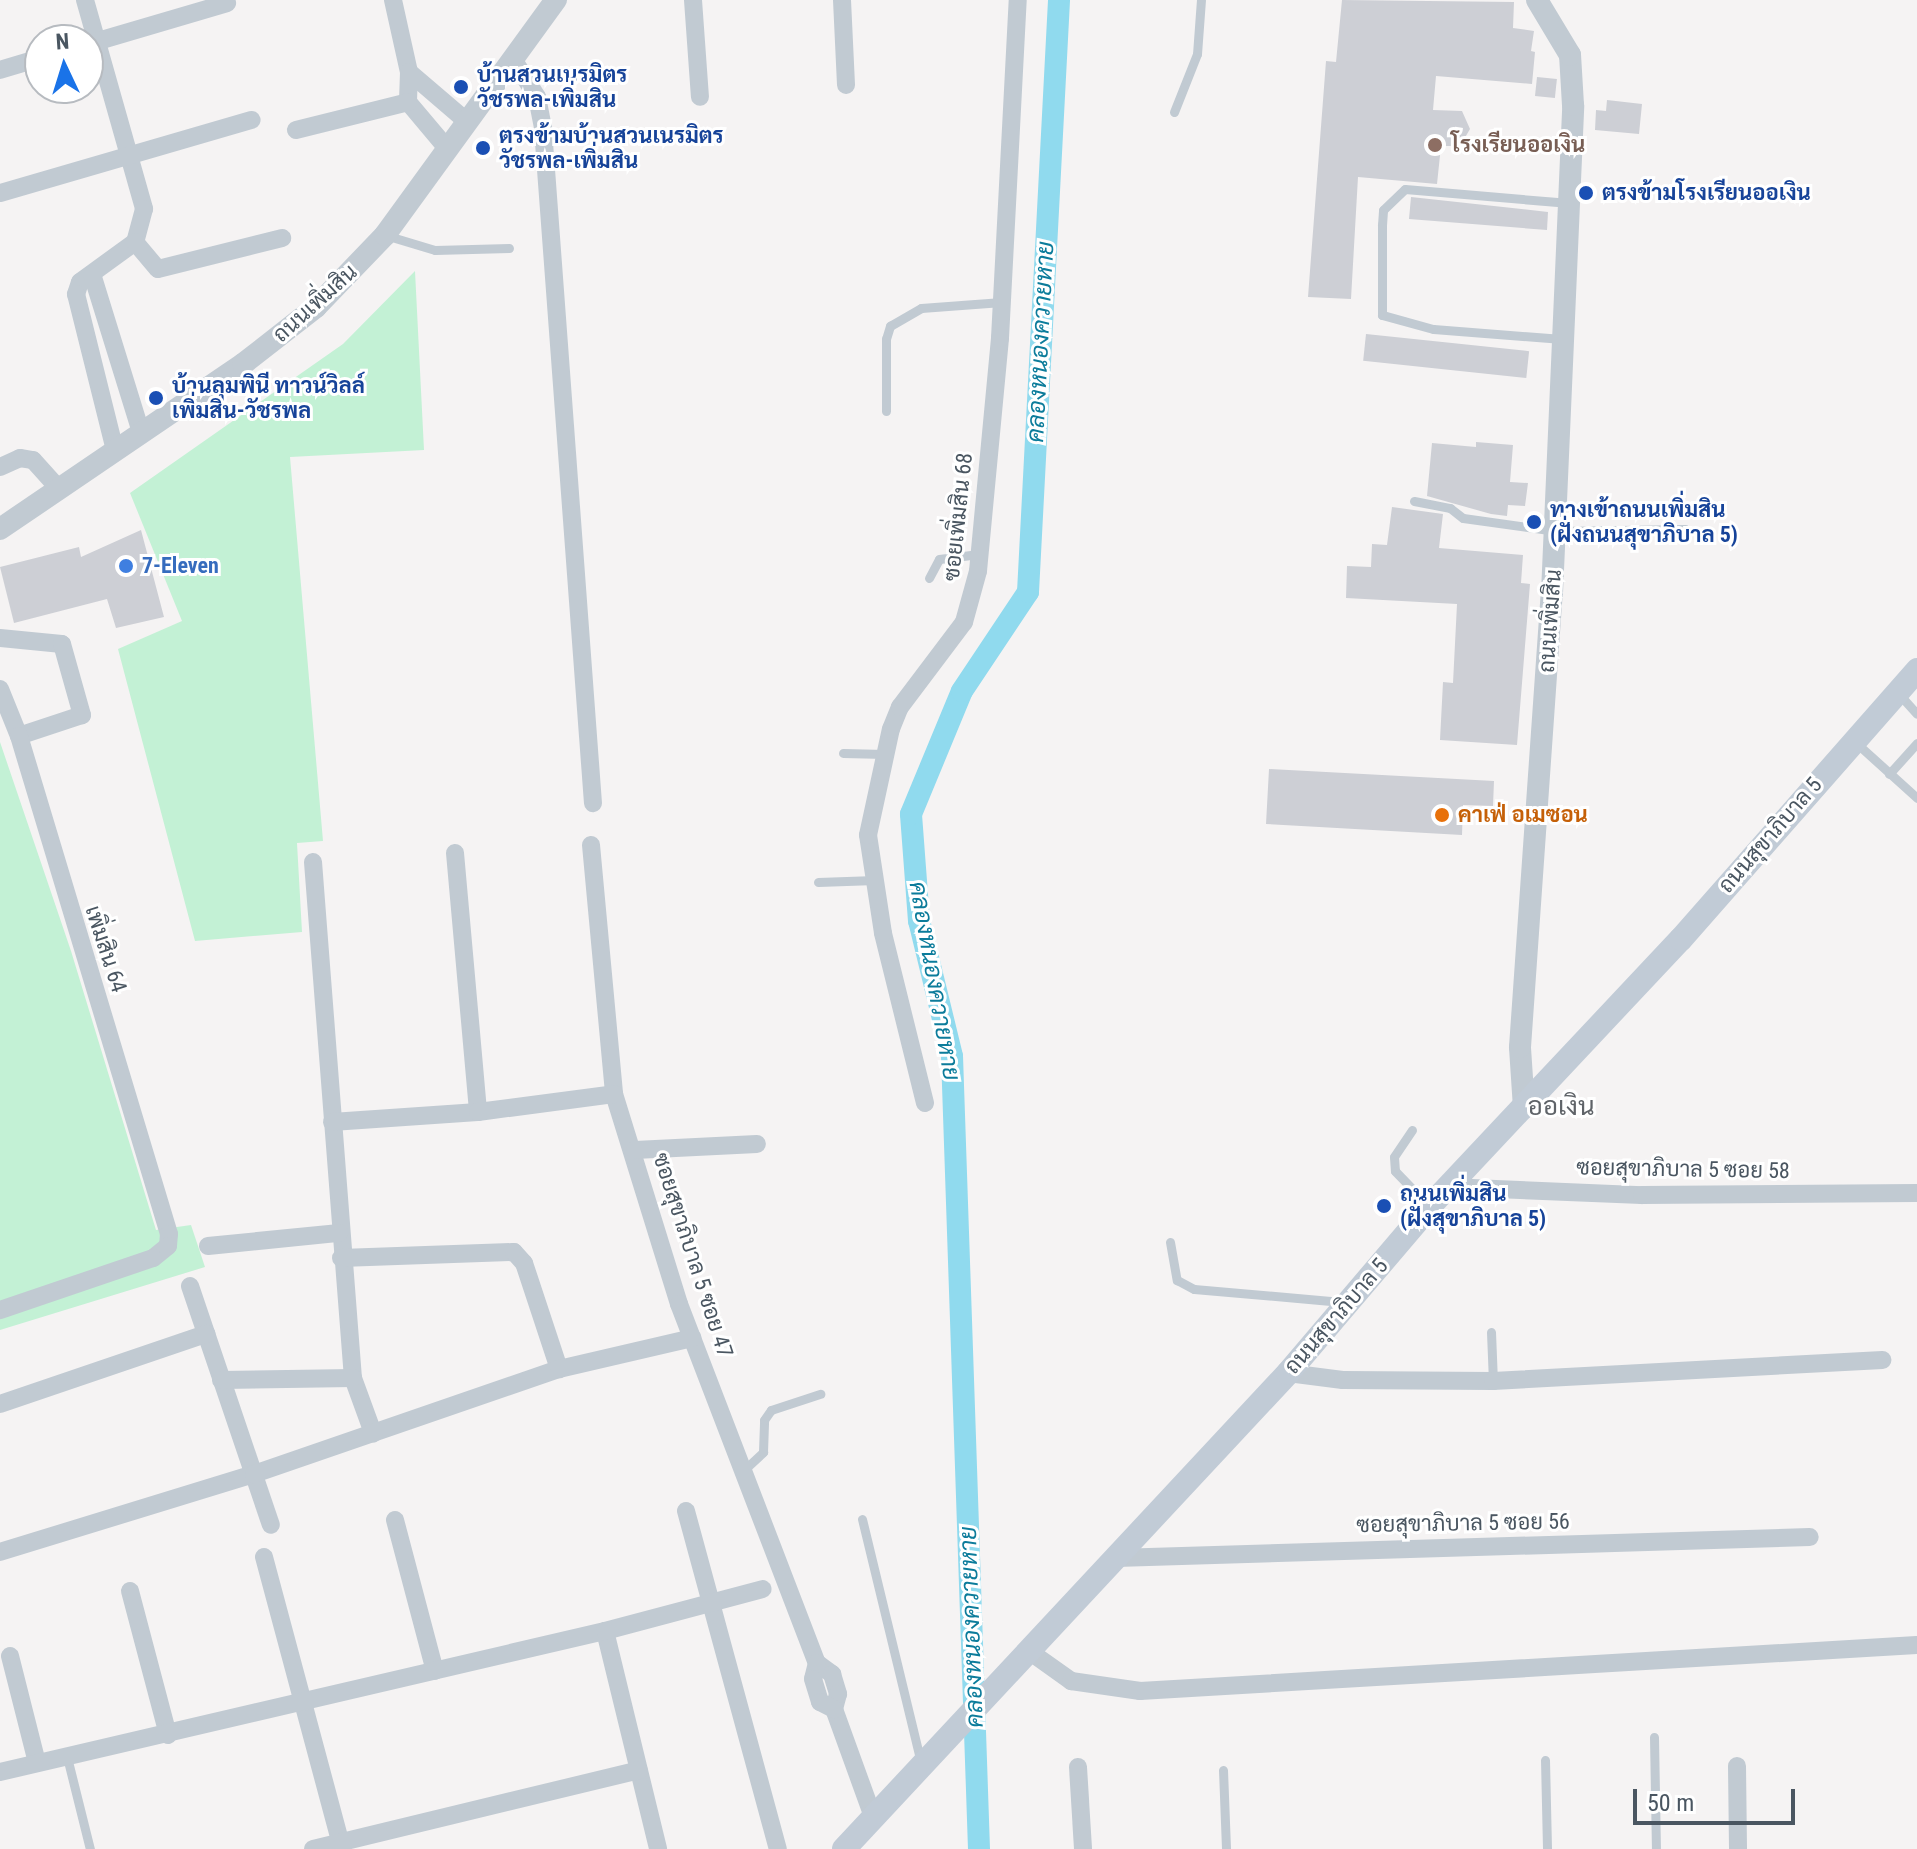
<!DOCTYPE html>
<html>
<head>
<meta charset="utf-8">
<style>
  body { margin:0 }
  #map { position:relative; width:1917px; height:1849px; overflow:hidden; background:#f5f3f3; font-family:"Roboto Condensed",Sarabun,sans-serif }
  div>[style] { position:absolute }
  [style*='--x'] { left:calc(var(--x)*1px); top:calc(var(--y)*1px); width:calc(var(--w)*1px); rotate:calc(var(--a)*1deg) }
  .green>* { inset:0; background:#c3f1d5 }
  .canal>* { height:22px; margin:-11px; padding:0 11px; transform-origin:11px; border-radius:11px; background:#90daee }
  .building>* { inset:0; background:#cdcfd5; transform-origin:0 0 }
  .service>* { height:9px; margin:-4.5px; padding:0 4.5px; transform-origin:4.5px; border-radius:4.5px; background:#c1cad2 }
  .minor>* { height:18px; margin:-9px; padding:0 9px; transform-origin:9px; border-radius:9px; background:#c1cad2 }
  .tertiary>* { height:22px; margin:-11px; padding:0 11px; transform-origin:11px; border-radius:11px; background:#c1cad2 }
  .secondary>* { height:24px; margin:-12px; padding:0 12px; transform-origin:12px; border-radius:12px; background:#c1cbd6 }
  .dots>* { width:22px; height:22px; translate:-50% -50%; box-sizing:border-box; border:4px solid #fff; border-radius:50% }
  span { translate:-50% -50%; white-space:nowrap; text-align:center; line-height:1.15; -webkit-text-stroke:6px #fff; paint-order:stroke }
  .transit-label { font-size:22px; color:#164399; font-weight:700 }
  .left { translate:0 -50%; text-align:left }
  .education-label { font-size:22px; color:#785e54; font-weight:700 }
  .street-label { font-size:22px; color:#4a5661 }
  .shop-label { font-size:22px; color:#366cbe; font-weight:700 }
  .food-label { font-size:22px; color:#c56008; font-weight:700 }
  .water-label { font-size:24px; color:#0c7c9b; font-style:italic }
  .quarter-label { font-size:26px; color:#5f6368 }
  .north { position:absolute; left:24px; top:24px; width:80px; height:80px; box-sizing:border-box; background:#fff; border:2px solid #b7bbc0; border-radius:50%; rotate:356deg; font-size:22px; font-weight:700; line-height:32px; text-align:center; color:#4a5661 }
  .north::after { content:''; display:block; margin:auto; width:28px; height:36px; background:#1a73e8; clip-path:polygon(50% 0,100% 100%,50% 72%,0 100%) }
  .scale { position:absolute; left:1633px; top:1789px; width:162px; height:36px; box-sizing:border-box; border:4px solid #4a5661; border-top:0; padding-left:10px; font-size:24px; line-height:28px; white-space:nowrap; color:#4a5661; -webkit-text-stroke:6px #fff; paint-order:stroke }
</style>
</head>
<body>
<div id="map">
  <div class="green">
    <div style="clip-path:polygon(415px 271px,424px 450px,290px 457px,323px 841px,297px 843px,302px 932px,195px 941px,118px 649px,182px 621px,130px 493px,343px 344px)"></div>
    <div style="clip-path:polygon(0 742px,71px 951px,156px 1230px,191px 1225px,205px 1267px,0 1330px)"></div>
  </div>
  <div class="canal">
    <div style="--x:979;--y:1849;--w:793;--a:-91.95"></div>
    <div style="--x:952;--y:1056;--w:139;--a:-103.7"></div>
    <div style="--x:919;--y:921;--w:107;--a:-94.3"></div>
    <div style="--x:911;--y:814;--w:133;--a:-67.5"></div>
    <div style="--x:962;--y:691;--w:119;--a:-56.3"></div>
    <div style="--x:1028;--y:592;--w:593;--a:-87"></div>
  </div>
  <div class="building">
    <div style="clip-path:polygon(1342px 0,1514px 2px,1513px 28px,1534px 31px,1531px 51px,1535px 52px,1532px 84px,1436px 76px,1433px 110px,1462px 111px,1470px 129px,1460px 146px,1441px 146px,1437px 184px,1358px 177px,1351px 299px,1308px 297px,1326px 61px,1336px 62px)"></div>
    <div style="left:1537px;top:77px;width:20px;height:19px;rotate:6deg"></div>
    <div style="clip-path:polygon(1607px 100px,1642px 104px,1639px 134px,1595px 130px,1596px 110px,1606px 111px)"></div>
    <div style="clip-path:polygon(1411px 197px,1548px 212px,1547px 230px,1409px 219px)"></div>
    <div style="left:1366px;top:334px;width:164px;height:27px;rotate:6deg"></div>
    <div style="clip-path:polygon(1476px 442px,1513px 445px,1510px 482px,1528px 483px,1525px 506px,1508px 505px,1507px 516px,1491px 514px,1427px 496px,1432px 443px,1476px 447px)"></div>
    <div style="clip-path:polygon(1392px 507px,1443px 514px,1439px 548px,1523px 555px,1521px 583px,1530px 584px,1517px 745px,1440px 740px,1443px 682px,1453px 683px,1457px 604px,1346px 598px,1347px 566px,1371px 567px,1372px 544px,1387px 545px)"></div>
    <div style="clip-path:polygon(141px 530px,164px 617px,116px 628px,107px 599px,14px 623px,0 567px,79px 547px,81px 557px)"></div>
    <div style="clip-path:polygon(1269px 769px,1494px 781px,1493px 806px,1463px 805px,1462px 835px,1266px 824px)"></div>
  </div>
  <div class="service">
    <div style="--x:1174;--y:112;--w:62;--a:-68.4"></div>
    <div style="--x:1197;--y:54;--w:54;--a:-85.8"></div>
    <div style="--x:385;--y:235;--w:52;--a:16.7"></div>
    <div style="--x:435;--y:250;--w:74;--a:-1.5"></div>
    <div style="--x:1562;--y:339;--w:129;--a:-175.6"></div>
    <div style="--x:1433;--y:329;--w:53;--a:-164.6"></div>
    <div style="--x:1382;--y:315;--w:90;--a:-90"></div>
    <div style="--x:1382;--y:225;--w:15;--a:-86"></div>
    <div style="--x:1383;--y:210;--w:30;--a:-44"></div>
    <div style="--x:1405;--y:189;--w:165;--a:4.9"></div>
    <div style="--x:886;--y:411;--w:72;--a:-90"></div>
    <div style="--x:886;--y:339;--w:14;--a:-73"></div>
    <div style="--x:890;--y:326;--w:36;--a:-30"></div>
    <div style="--x:921;--y:308;--w:81;--a:-4.2"></div>
    <div style="--x:1414;--y:501;--w:37;--a:11"></div>
    <div style="--x:1450;--y:508;--w:16;--a:38"></div>
    <div style="--x:1463;--y:518;--w:94;--a:8"></div>
    <div style="--x:1556;--y:531;--w:129;--a:-0.9"></div>
    <div style="--x:929;--y:578;--w:21;--a:-62"></div>
    <div style="--x:939;--y:559;--w:40;--a:-7.1"></div>
    <div style="--x:1898;--y:693;--w:28;--a:48"></div>
    <div style="--x:1854;--y:741;--w:85;--a:42.1"></div>
    <div style="--x:843;--y:753;--w:42;--a:1.4"></div>
    <div style="--x:1889;--y:774;--w:42;--a:-47.9"></div>
    <div style="--x:818;--y:882;--w:57;--a:-2"></div>
    <div style="--x:1412;--y:1130;--w:32;--a:124"></div>
    <div style="--x:1394;--y:1157;--w:14;--a:86"></div>
    <div style="--x:1395;--y:1171;--w:46;--a:45.9"></div>
    <div style="--x:1170;--y:1242;--w:39;--a:80"></div>
    <div style="--x:1177;--y:1280;--w:19;--a:28"></div>
    <div style="--x:1194;--y:1289;--w:151;--a:5"></div>
    <div style="--x:1491;--y:1332;--w:49;--a:87.7"></div>
    <div style="--x:745;--y:1469;--w:25;--a:-43"></div>
    <div style="--x:763;--y:1452;--w:32;--a:-88"></div>
    <div style="--x:764;--y:1420;--w:12;--a:-55"></div>
    <div style="--x:771;--y:1410;--w:52;--a:-18.1"></div>
    <div style="--x:862;--y:1519;--w:250;--a:76.4"></div>
    <div style="--x:1654;--y:1737;--w:112;--a:89"></div>
    <div style="--x:67;--y:1757;--w:95;--a:76"></div>
    <div style="--x:1545;--y:1760;--w:89;--a:88.7"></div>
    <div style="--x:1223;--y:1770;--w:79;--a:87.8"></div>
  </div>
  <div class="minor">
    <div style="--x:85;--y:0;--w:217;--a:74.2"></div>
    <div style="--x:144;--y:209;--w:34;--a:105"></div>
    <div style="--x:135;--y:242;--w:68;--a:144"></div>
    <div style="--x:80;--y:282;--w:13;--a:108"></div>
    <div style="--x:76;--y:294;--w:162;--a:76"></div>
    <div style="--x:393;--y:0;--w:74;--a:77.5"></div>
    <div style="--x:409;--y:72;--w:30;--a:92"></div>
    <div style="--x:408;--y:102;--w:57;--a:49.9"></div>
    <div style="--x:693;--y:0;--w:97;--a:85.9"></div>
    <div style="--x:842;--y:0;--w:85;--a:87.3"></div>
    <div style="--x:88;--y:44;--w:145;--a:-16.4"></div>
    <div style="--x:513;--y:59;--w:45;--a:57.7"></div>
    <div style="--x:537;--y:97;--w:33;--a:79"></div>
    <div style="--x:543;--y:129;--w:676;--a:85.76"></div>
    <div style="--x:0;--y:70;--w:42;--a:-16.7"></div>
    <div style="--x:409;--y:72;--w:74;--a:40.6"></div>
    <div style="--x:296;--y:130;--w:115;--a:-14"></div>
    <div style="--x:0;--y:193;--w:262;--a:-16.2"></div>
    <div style="--x:135;--y:242;--w:35;--a:50"></div>
    <div style="--x:158;--y:269;--w:128;--a:-14"></div>
    <div style="--x:92;--y:274;--w:165;--a:72.8"></div>
    <div style="--x:0;--y:467;--w:22;--a:-24"></div>
    <div style="--x:20;--y:458;--w:13;--a:9"></div>
    <div style="--x:33;--y:460;--w:39;--a:48"></div>
    <div style="--x:0;--y:638;--w:62;--a:5.5"></div>
    <div style="--x:62;--y:644;--w:74;--a:74.3"></div>
    <div style="--x:82;--y:715;--w:66;--a:161.6"></div>
    <div style="--x:0;--y:689;--w:51;--a:68"></div>
    <div style="--x:19;--y:736;--w:520;--a:73.24"></div>
    <div style="--x:169;--y:1234;--w:12;--a:95"></div>
    <div style="--x:168;--y:1246;--w:19;--a:141"></div>
    <div style="--x:153;--y:1258;--w:162;--a:161.2"></div>
    <div style="--x:591;--y:845;--w:250;--a:84.7"></div>
    <div style="--x:614;--y:1094;--w:220;--a:72.8"></div>
    <div style="--x:679;--y:1304;--w:385;--a:69"></div>
    <div style="--x:817;--y:1663;--w:19;--a:36"></div>
    <div style="--x:832;--y:1674;--w:21;--a:73"></div>
    <div style="--x:838;--y:1694;--w:16;--a:105"></div>
    <div style="--x:834;--y:1709;--w:115;--a:70.1"></div>
    <div style="--x:455;--y:853;--w:260;--a:84.9"></div>
    <div style="--x:313;--y:862;--w:518;--a:85.57"></div>
    <div style="--x:353;--y:1378;--w:59;--a:70"></div>
    <div style="--x:925;--y:1103;--w:175;--a:-103.9"></div>
    <div style="--x:883;--y:933;--w:99;--a:-98.7"></div>
    <div style="--x:868;--y:835;--w:108;--a:-77.8"></div>
    <div style="--x:891;--y:729;--w:24;--a:-68"></div>
    <div style="--x:900;--y:707;--w:106;--a:-53"></div>
    <div style="--x:964;--y:622;--w:53;--a:-74.6"></div>
    <div style="--x:978;--y:571;--w:234;--a:-84.6"></div>
    <div style="--x:1000;--y:338;--w:338;--a:-87"></div>
    <div style="--x:332;--y:1122;--w:146;--a:-3.9"></div>
    <div style="--x:478;--y:1112;--w:137;--a:-7.5"></div>
    <div style="--x:635;--y:1150;--w:122;--a:-2.8"></div>
    <div style="--x:1448;--y:1187;--w:194;--a:2.4"></div>
    <div style="--x:1642;--y:1195;--w:275;--a:-0.4"></div>
    <div style="--x:208;--y:1246;--w:132;--a:-5.7"></div>
    <div style="--x:341;--y:1258;--w:173;--a:-2"></div>
    <div style="--x:514;--y:1252;--w:15;--a:48"></div>
    <div style="--x:524;--y:1263;--w:112;--a:71.7"></div>
    <div style="--x:190;--y:1286;--w:252;--a:71.3"></div>
    <div style="--x:1288;--y:1373;--w:55;--a:7.3"></div>
    <div style="--x:1343;--y:1380;--w:150;--a:0.4"></div>
    <div style="--x:1493;--y:1381;--w:390;--a:-3.1"></div>
    <div style="--x:221;--y:1380;--w:132;--a:-0.9"></div>
    <div style="--x:0;--y:1404;--w:218;--a:-18.8"></div>
    <div style="--x:686;--y:1511;--w:350;--a:74.8"></div>
    <div style="--x:395;--y:1520;--w:156;--a:75.2"></div>
    <div style="--x:0;--y:1552;--w:266;--a:-17.1"></div>
    <div style="--x:254;--y:1474;--w:323;--a:-19"></div>
    <div style="--x:559;--y:1369;--w:137;--a:-13.1"></div>
    <div style="--x:264;--y:1557;--w:302;--a:75"></div>
    <div style="--x:1116;--y:1558;--w:694;--a:-1.73"></div>
    <div style="--x:130;--y:1591;--w:149;--a:75.2"></div>
    <div style="--x:605;--y:1631;--w:224;--a:76.3"></div>
    <div style="--x:1029;--y:1651;--w:52;--a:35.5"></div>
    <div style="--x:1071;--y:1681;--w:70;--a:8.2"></div>
    <div style="--x:1140;--y:1691;--w:778;--a:-3.39"></div>
    <div style="--x:10;--y:1656;--w:110;--a:75.8"></div>
    <div style="--x:817;--y:1663;--w:16;--a:104"></div>
    <div style="--x:813;--y:1679;--w:24;--a:73"></div>
    <div style="--x:820;--y:1702;--w:16;--a:27"></div>
    <div style="--x:1737;--y:1766;--w:83;--a:89.3"></div>
    <div style="--x:1078;--y:1767;--w:82;--a:86.5"></div>
    <div style="--x:0;--y:1772;--w:621;--a:-13.12"></div>
    <div style="--x:605;--y:1631;--w:163;--a:-14.9"></div>
    <div style="--x:313;--y:1849;--w:335;--a:-13.6"></div>
  </div>
  <div class="tertiary">
    <div style="--x:0;--y:529;--w:294;--a:-34.2"></div>
    <div style="--x:243;--y:364;--w:93;--a:-38"></div>
    <div style="--x:316;--y:307;--w:100;--a:-46.2"></div>
    <div style="--x:385;--y:235;--w:291;--a:-54"></div>
    <div style="--x:1524;--y:1108;--w:61;--a:-93.8"></div>
    <div style="--x:1520;--y:1047;--w:455;--a:-86"></div>
    <div style="--x:1552;--y:593;--w:488;--a:-87.5"></div>
    <div style="--x:1573;--y:105;--w:50;--a:-93.4"></div>
    <div style="--x:1570;--y:55;--w:64;--a:-121"></div>
  </div>
  <div class="secondary">
    <div style="--x:844;--y:1849;--w:651;--a:-46.99"></div>
    <div style="--x:1288;--y:1373;--w:219;--a:-49.6"></div>
    <div style="--x:1430;--y:1206;--w:366;--a:-46.8"></div>
    <div style="--x:1681;--y:939;--w:358;--a:-48.7"></div>
  </div>
  <div class="dots">
    <div style="left:461px;top:87px;background:#1a4fb4"></div>
    <div style="left:1435px;top:145px;background:#8d6e63"></div>
    <div style="left:483px;top:148px;background:#1a4fb4"></div>
    <div style="left:1586px;top:193px;background:#1a4fb4"></div>
    <div style="left:156px;top:398px;background:#1a4fb4"></div>
    <div style="left:1534px;top:522px;background:#1a4fb4"></div>
    <div style="left:126px;top:566px;background:#3f7fe0"></div>
    <div style="left:1442px;top:815px;background:#e8710a"></div>
    <div style="left:1384px;top:1206px;background:#1a4fb4"></div>
  </div>
  <div class="transit-label">
    <span class="left" style="left:477px;top:87px">บ้านสวนเนรมิตร<br>วัชรพล-เพิ่มสิน</span>
    <span class="left" style="left:499px;top:148px">ตรงข้ามบ้านสวนเนรมิตร<br>วัชรพล-เพิ่มสิน</span>
    <span class="left" style="left:1602px;top:193px">ตรงข้ามโรงเรียนออเงิน</span>
    <span class="left" style="left:172px;top:398px">บ้านลุมพินี ทาวน์วิลล์<br>เพิ่มสิน-วัชรพล</span>
    <span class="left" style="left:1550px;top:522px">ทางเข้าถนนเพิ่มสิน<br>(ฝั่งถนนสุขาภิบาล 5)</span>
    <span class="left" style="left:1400px;top:1206px">ถนนเพิ่มสิน<br>(ฝั่งสุขาภิบาล 5)</span>
  </div>
  <div class="education-label">
    <span class="left" style="left:1451px;top:145px">โรงเรียนออเงิน</span>
  </div>
  <div class="street-label">
    <span style="left:315px;top:303px;rotate:-42deg">ถนนเพิ่มสิน</span>
    <span style="left:958px;top:517px;rotate:-84deg">ซอยเพิ่มสิน 68</span>
    <span style="left:1550px;top:621px;rotate:-86deg">ถนนเพิ่มสิน</span>
    <span style="left:1770px;top:835px;rotate:-49deg">ถนนสุขาภิบาล 5</span>
    <span style="left:106px;top:949px;rotate:72deg">เพิ่มสิน 64</span>
    <span style="left:1683px;top:1169px;rotate:1deg">ซอยสุขาภิบาล 5 ซอย 58</span>
    <span style="left:693px;top:1255px;rotate:72deg">ซอยสุขาภิบาล 5 ซอย 47</span>
    <span style="left:1336px;top:1316px;rotate:-49deg">ถนนสุขาภิบาล 5</span>
    <span style="left:1463px;top:1523px;rotate:-1deg">ซอยสุขาภิบาล 5 ซอย 56</span>
  </div>
  <div class="shop-label">
    <span class="left" style="left:142px;top:566px">7-Eleven</span>
  </div>
  <div class="food-label">
    <span class="left" style="left:1458px;top:815px">คาเฟ่ อเมซอน</span>
  </div>
  <div class="water-label">
    <span style="left:1041px;top:342px;rotate:-87deg">คลองหนองควายหาย</span>
    <span style="left:934px;top:981px;rotate:80deg">คลองหนองควายหาย</span>
    <span style="left:972px;top:1627px;rotate:-92deg">คลองหนองควายหาย</span>
  </div>
  <div class="quarter-label">
    <span style="left:1561px;top:1107px">ออเงิน</span>
  </div>
  <div class="north">N</div>
  <div class="scale">50 m</div>
</div>
</body>
</html>
